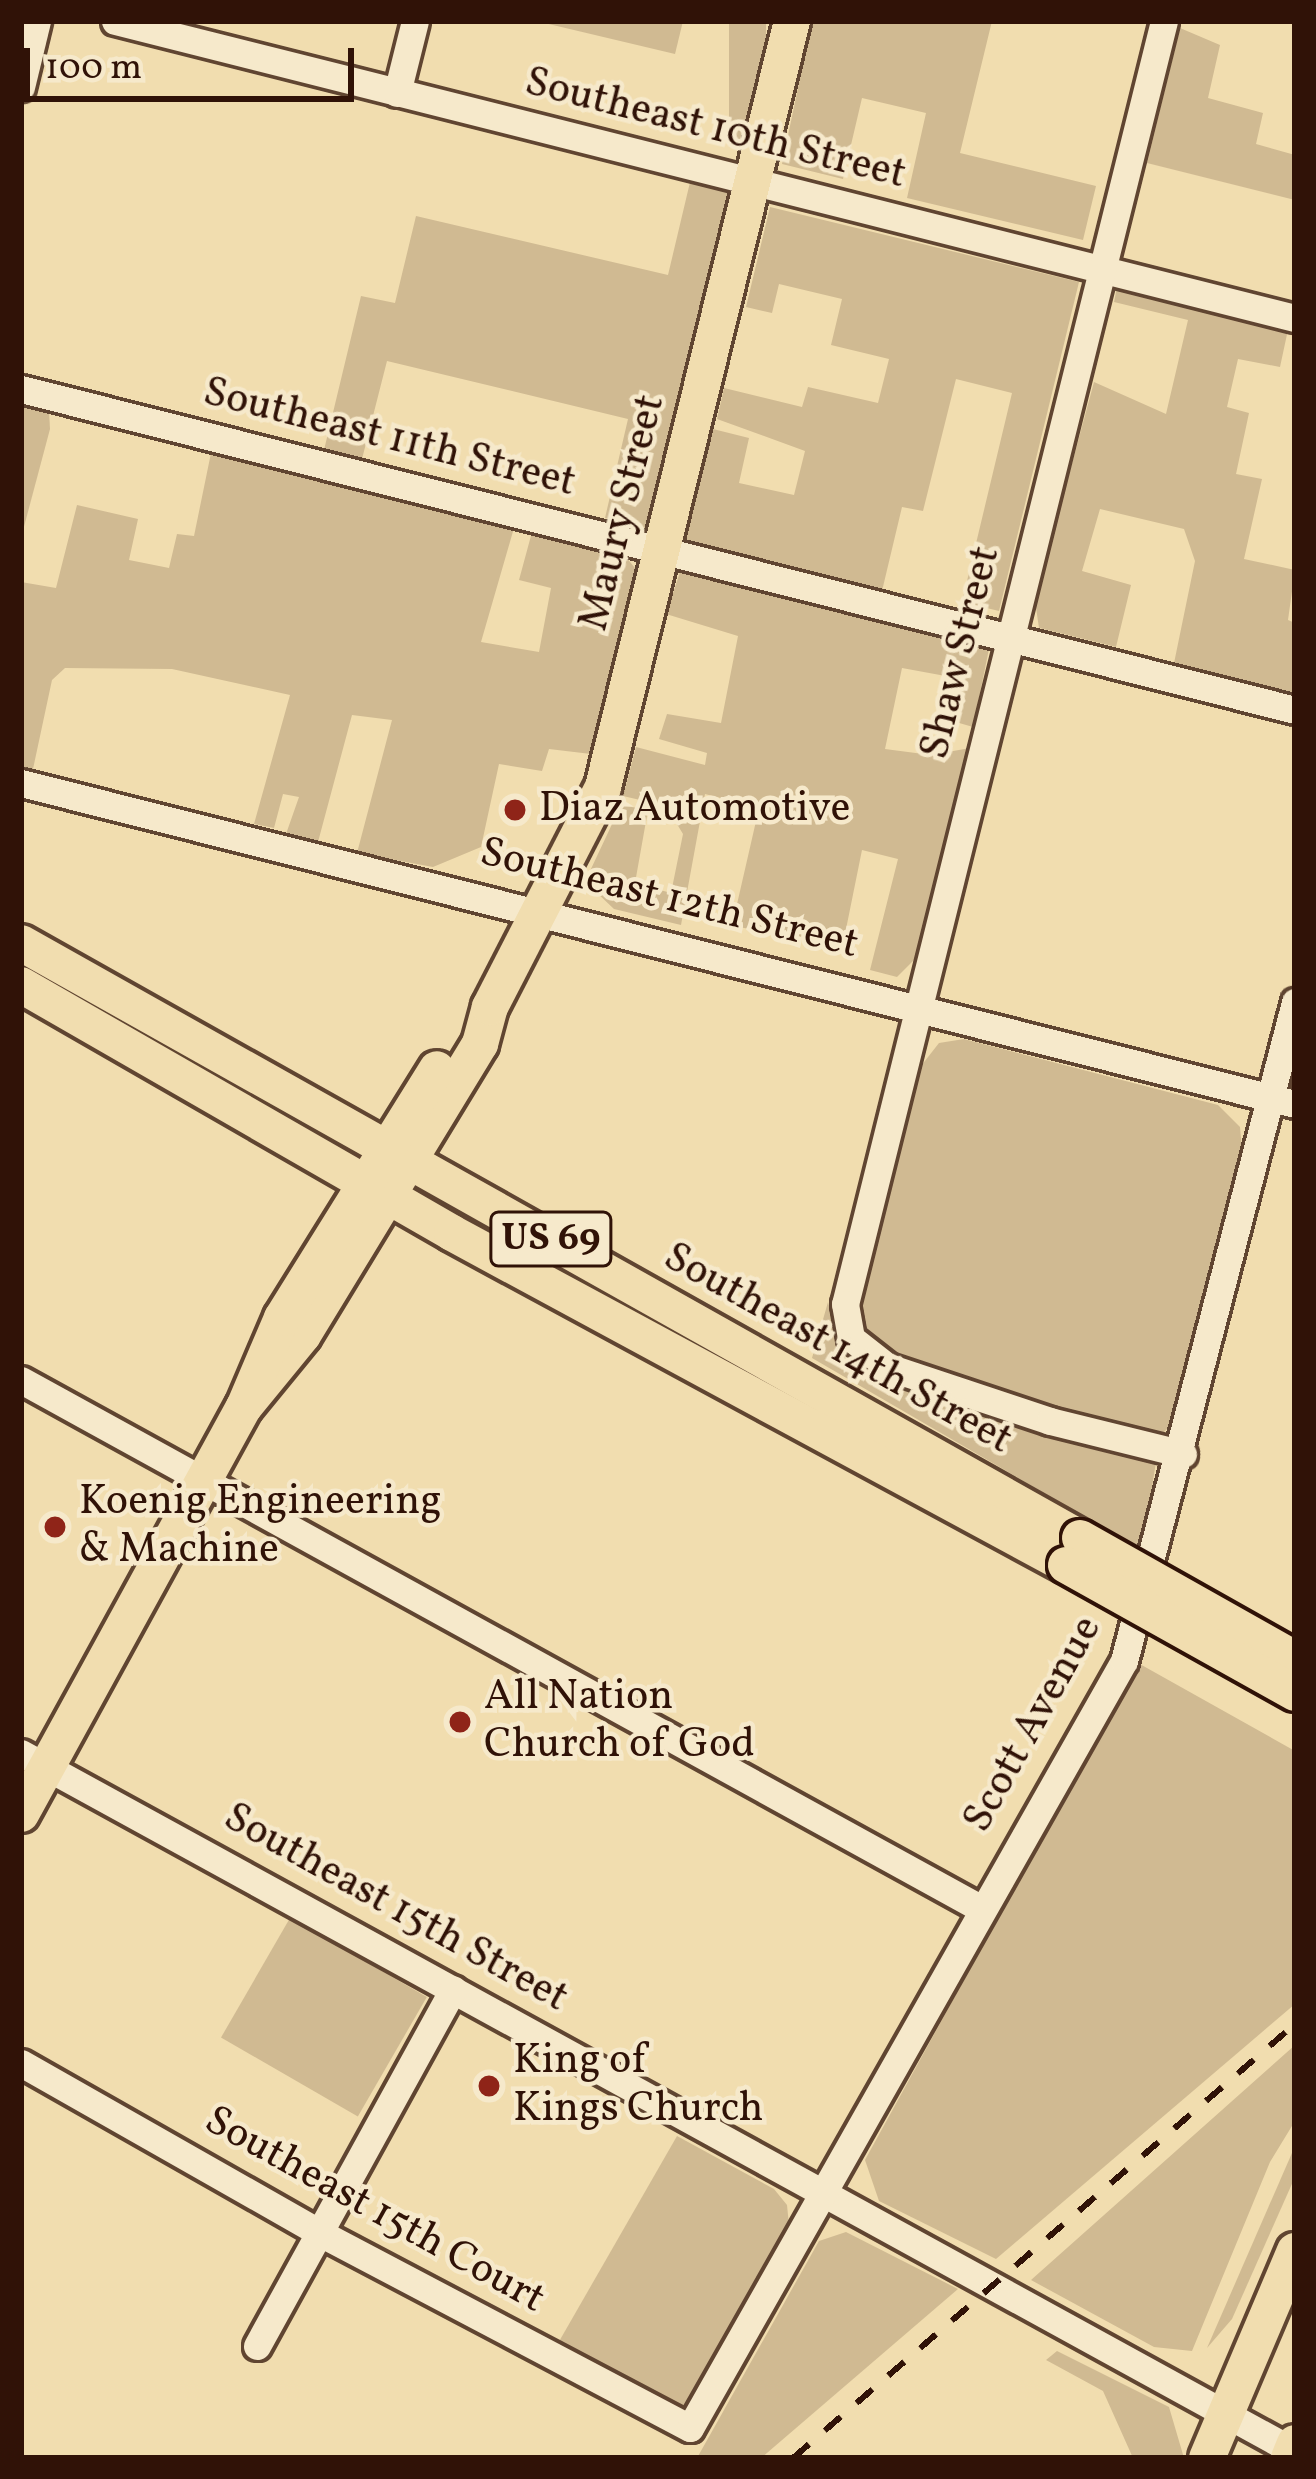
<!DOCTYPE html>
<html>
<head>
<meta charset="utf-8">
<style>
  body { margin:0 }
  #map { position:relative; width:1316px; height:2479px; overflow:hidden; background:#f1ddaf; font-family:Vollkorn,serif }
  div>[style] { position:absolute }
  [style*='--x'] { left:calc(var(--x)*1px); top:calc(var(--y)*1px); width:calc(var(--w)*1px); rotate:calc(var(--a)*1deg) }
  .green>* { inset:0; background:#d0ba92; transform-origin:0 0 }
  .roads { filter:drop-shadow(3px 0 #604531) drop-shadow(-3px 0 #604531) drop-shadow(0 3px #604531) drop-shadow(0 -3px #604531) }
  .minor>* { height:27px; margin:-13.5px; padding:0 13.5px; transform-origin:13.5px; border-radius:13.5px; background:#f6e9cb }
  .major>* { height:36px; margin:-18px; padding:0 18px; transform-origin:18px; border-radius:18px; background:#f1ddaf }
  .rail>* { height:6px; margin-top:-3px; transform-origin:0; background:repeating-linear-gradient(90deg,#301207 0 21px,transparent 0 42px) }
  .bridges { filter:drop-shadow(3px 0 #301207) drop-shadow(-3px 0 #301207) drop-shadow(0 3px #301207) drop-shadow(0 -3px #301207) }
  .major-bridge>* { height:36px; margin:-18px; padding:0 18px; transform-origin:18px; border-radius:18px; background:#f1ddaf }
  .dots>* { width:33px; height:33px; translate:-50% -50%; box-sizing:border-box; border:6px solid #f6e9cb; border-radius:50% }
  span { translate:-50% -50%; white-space:nowrap; text-align:center; line-height:1.15; -webkit-text-stroke:9px #f6e9cb; paint-order:stroke }
  .shield-label span { padding:3px 9px; background:#f6e9cb; border:3px solid; border-radius:9px; -webkit-text-stroke-width:0 }
  .shield-label { font-size:39px; color:#301207; font-weight:700 }
  .street-label { font-size:42px; color:#301207 }
  .poi-label { font-size:42px; color:#301207 }
  .left { translate:0 -50%; text-align:left }
  .frame { position:absolute; inset:0; border:24px solid #301207; pointer-events:none }
  .scale { position:absolute; left:24px; top:48px; width:330px; height:54px; box-sizing:border-box; border:6px solid #301207; border-top:0; padding-left:15px; font-size:36px; line-height:42px; white-space:nowrap; color:#301207; -webkit-text-stroke:9px #f6e9cb; paint-order:stroke }
</style>
</head>
<body>
<div id="map">
  <div class="green">
    <div style="clip-path:polygon(536px 21px,683px 21px,675px 54px)"></div>
    <div style="left:729px;top:21px;width:37px;height:118px"></div>
    <div style="clip-path:polygon(812px 21px,992px 21px,960px 153px,1096px 186px,1083px 240px,907px 198px,926px 113px,862px 98px,843px 179px,782px 164px)"></div>
    <div style="clip-path:polygon(1180px 28px,1220px 45px,1208px 98px,1263px 113px,1256px 144px,1295px 155px,1295px 200px,1147px 163px)"></div>
    <div style="clip-path:polygon(691px 178px,723px 186px,729px 196px,649px 529px,605px 518px,628px 419px,387px 361px,362px 459px,324px 450px,361px 296px,395px 303px,416px 216px,668px 275px)"></div>
    <div style="clip-path:polygon(770px 207px,1079px 282px,999px 611px,962px 602px,1012px 393px,956px 379px,923px 511px,902px 507px,882px 591px,681px 544px,709px 428px,749px 438px,739px 483px,794px 495px,805px 451px,717px 419px,724px 388px,802px 407px,808px 387px,878px 403px,889px 359px,831px 345px,842px 299px,779px 284px,772px 313px,746px 307px)"></div>
    <div style="clip-path:polygon(1117px 287px,1289px 325px,1280px 367px,1238px 359px,1227px 407px,1249px 413px,1236px 474px,1262px 479px,1244px 559px,1295px 570px,1288px 620px,1295px 623px,1295px 693px,1173px 668px,1195px 561px,1184px 529px,1100px 509px,1082px 571px,1131px 585px,1116px 647px,1039px 628px,1035px 601px,1094px 382px,1166px 414px,1188px 320px,1114px 302px)"></div>
    <div style="clip-path:polygon(22px 403px,49px 411px,50px 429px,21px 538px)"></div>
    <div style="clip-path:polygon(211px 453px,514px 528px,481px 642px,539px 652px,551px 588px,519px 580px,532px 532px,626px 557px,639px 573px,591px 754px,549px 749px,542px 771px,499px 764px,481px 847px,433px 867px,357px 853px,392px 720px,352px 715px,318px 842px,286px 834px,299px 797px,283px 794px,274px 828px,254px 824px,290px 695px,172px 669px,65px 668px,52px 680px,33px 769px,21px 767px,21px 582px,56px 588px,77px 505px,138px 519px,129px 560px,169px 568px,177px 534px,194px 536px)"></div>
    <div style="clip-path:polygon(680px 572px,989px 649px,973px 727px,942px 718px,951px 677px,902px 668px,885px 749px,931px 755px,970px 748px,916px 958px,897px 977px,870px 970px,898px 859px,862px 850px,843px 944px,732px 926px,759px 808px,705px 794px,681px 925px,614px 909px,595px 891px,590px 871px,621px 805px,648px 810px,635px 883px,671px 893px,683px 834px,666px 806px,623px 796px,636px 747px,705px 765px,707px 753px,659px 739px,667px 714px,721px 723px,738px 636px,666px 614px)"></div>
    <div style="clip-path:polygon(964px 1039px,1218px 1105px,1240px 1127px,1242px 1151px,1173px 1423px,1163px 1433px,1038px 1409px,883px 1357px,862px 1338px,855px 1309px,921px 1066px,939px 1043px)"></div>
    <div style="clip-path:polygon(828px 1302px,839px 1345px,874px 1370px,1156px 1462px,1142px 1550px,812px 1358px)"></div>
    <div style="clip-path:polygon(1138px 1663px,1295px 1751px,1295px 2004px,996px 2259px,879px 2201px,865px 2160px)"></div>
    <div style="left:290px;top:1918px;width:158px;height:138px;rotate:30deg"></div>
    <div style="clip-path:polygon(1295px 2045px,1295px 2121px,1270px 2162px,1192px 2351px,1154px 2347px,1031px 2280px)"></div>
    <div style="clip-path:polygon(677px 2136px,774px 2189px,787px 2205px,789px 2225px,684px 2408px,557px 2345px)"></div>
    <div style="clip-path:polygon(1295px 2146px,1295px 2177px,1232px 2319px,1207px 2348px)"></div>
    <div style="clip-path:polygon(846px 2232px,958px 2289px,761px 2458px,697px 2458px,819px 2241px)"></div>
    <div style="clip-path:polygon(1057px 2351px,1169px 2407px,1184px 2458px,1133px 2458px,1103px 2391px,1046px 2360px)"></div>
  </div>
  <div class="roads">
    <div class="minor">
      <div style="--x:115;--y:21;--w:1217;--a:14.13"></div>
      <div style="--x:1164;--y:21;--w:1322;--a:103.96"></div>
      <div style="--x:845;--y:1304;--w:35;--a:80"></div>
      <div style="--x:851;--y:1338;--w:47;--a:38.1"></div>
      <div style="--x:888;--y:1367;--w:171;--a:18.4"></div>
      <div style="--x:1050;--y:1421;--w:137;--a:13.9"></div>
      <div style="--x:21;--y:87;--w:68;--a:-76.4"></div>
      <div style="--x:397;--y:93;--w:74;--a:-76"></div>
      <div style="--x:21;--y:389;--w:1314;--a:14.14"></div>
      <div style="--x:21;--y:783;--w:1314;--a:14.14"></div>
      <div style="--x:21;--y:1380;--w:1095;--a:28.84"></div>
      <div style="--x:21;--y:1753;--w:1453;--a:28.75"></div>
      <div style="--x:21;--y:2063;--w:344;--a:29.6"></div>
      <div style="--x:320;--y:2233;--w:418;--a:27.8"></div>
      <div style="--x:690;--y:2428;--w:881;--a:-60.5"></div>
      <div style="--x:1124;--y:1661;--w:681;--a:-75.45"></div>
      <div style="--x:257;--y:2346;--w:407;--a:-61.2"></div>
    </div>
    <div class="major">
      <div style="--x:21;--y:943;--w:1215;--a:29.33"></div>
      <div style="--x:21;--y:985;--w:497;--a:29.9"></div>
      <div style="--x:452;--y:1233;--w:698;--a:28.4"></div>
      <div style="--x:244;--y:1407;--w:93;--a:-50.7"></div>
      <div style="--x:303;--y:1335;--w:341;--a:-58.7"></div>
      <div style="--x:480;--y:1044;--w:38;--a:-75"></div>
      <div style="--x:490;--y:1007;--w:247;--a:-62.8"></div>
      <div style="--x:603;--y:787;--w:789;--a:-76.14"></div>
      <div style="--x:21;--y:1814;--w:464;--a:-61.3"></div>
      <div style="--x:244;--y:1407;--w:97;--a:-66.9"></div>
      <div style="--x:282;--y:1318;--w:293;--a:-58.1"></div>
      <div style="--x:1207;--y:2458;--w:225;--a:-67"></div>
      <div style="--x:1289;--y:2458;--w:16;--a:-68"></div>
    </div>
  </div>
  <div class="rail">
    <div style="--x:793;--y:2458;--w:664;--a:-40.84"></div>
  </div>
  <div class="bridges">
    <div class="major-bridge">
      <div style="--x:1080;--y:1538;--w:247;--a:29.4"></div>
      <div style="--x:1066;--y:1565;--w:262;--a:29.2"></div>
    </div>
  </div>
  <div class="dots">
    <div style="left:515px;top:810px;background:#8f2418"></div>
    <div style="left:55px;top:1527px;background:#8f2418"></div>
    <div style="left:460px;top:1722px;background:#8f2418"></div>
    <div style="left:489px;top:2086px;background:#8f2418"></div>
  </div>
  <div class="shield-label">
    <span style="left:551px;top:1239px">US 69</span>
  </div>
  <div class="street-label">
    <span style="left:715px;top:130px;rotate:14deg">Southeast 10th Street</span>
    <span style="left:389px;top:439px;rotate:14deg">Southeast 11th Street</span>
    <span style="left:624px;top:513px;rotate:-76deg">Maury Street</span>
    <span style="left:962px;top:653px;rotate:-76deg">Shaw Street</span>
    <span style="left:669px;top:900px;rotate:14deg">Southeast 12th Street</span>
    <span style="left:837px;top:1350px;rotate:29deg">Southeast 14th Street</span>
    <span style="left:1034px;top:1725px;rotate:-61deg">Scott Avenue</span>
    <span style="left:395px;top:1909px;rotate:29deg">Southeast 15th Street</span>
    <span style="left:374px;top:2211px;rotate:29deg">Southeast 15th Court</span>
  </div>
  <div class="poi-label">
    <span class="left" style="left:539px;top:810px">Diaz Automotive</span>
    <span class="left" style="left:79px;top:1527px">Koenig Engineering<br>&amp; Machine</span>
    <span class="left" style="left:484px;top:1722px">All Nation<br>Church of God</span>
    <span class="left" style="left:513px;top:2086px">King of<br>Kings Church</span>
  </div>
  <div class="frame"></div>
  <div class="scale">100 m</div>
</div>
</body>
</html>
